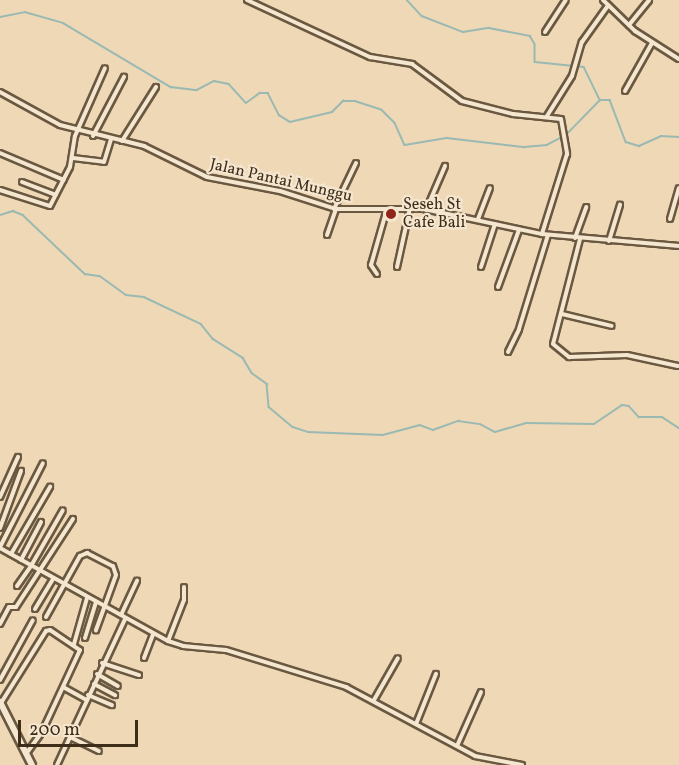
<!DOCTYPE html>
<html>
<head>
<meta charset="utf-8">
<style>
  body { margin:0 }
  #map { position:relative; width:679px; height:765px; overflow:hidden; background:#efd8b6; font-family:Vollkorn,serif }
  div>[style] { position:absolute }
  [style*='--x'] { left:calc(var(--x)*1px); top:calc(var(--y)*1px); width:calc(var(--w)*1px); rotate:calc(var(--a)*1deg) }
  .stream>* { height:1.5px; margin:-0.75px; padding:0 0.75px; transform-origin:0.75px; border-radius:0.75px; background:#9ab9b2 }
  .roads { filter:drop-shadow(2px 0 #6a5840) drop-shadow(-2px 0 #6a5840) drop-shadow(0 2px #6a5840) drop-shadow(0 -2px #6a5840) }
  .street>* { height:4px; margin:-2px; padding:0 2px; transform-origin:2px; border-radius:2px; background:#f5e6d0 }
  .secondary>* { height:6px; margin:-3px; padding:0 3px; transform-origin:3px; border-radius:3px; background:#f5e6d0 }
  .dots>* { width:16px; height:16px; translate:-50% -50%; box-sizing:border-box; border:3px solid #f5e6d0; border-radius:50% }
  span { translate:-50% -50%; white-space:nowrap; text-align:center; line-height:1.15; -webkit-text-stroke:4.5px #f5e6d0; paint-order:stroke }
  .street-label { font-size:16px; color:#3e2d19 }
  .poi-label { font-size:16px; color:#3e2d19 }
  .left { translate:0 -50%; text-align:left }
  .scale { position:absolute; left:18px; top:720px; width:120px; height:27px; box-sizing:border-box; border:3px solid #3e2d19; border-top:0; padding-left:8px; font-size:18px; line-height:21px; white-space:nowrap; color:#3e2d19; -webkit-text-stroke:4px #f5e6d0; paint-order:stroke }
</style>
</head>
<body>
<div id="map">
  <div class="stream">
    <div style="--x:407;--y:0;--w:22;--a:47"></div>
    <div style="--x:422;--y:16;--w:44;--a:21.3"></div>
    <div style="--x:463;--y:32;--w:26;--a:-9"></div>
    <div style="--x:489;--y:28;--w:42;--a:11"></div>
    <div style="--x:530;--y:36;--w:9;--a:58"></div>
    <div style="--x:535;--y:44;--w:18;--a:90"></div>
    <div style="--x:535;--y:62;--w:49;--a:5.8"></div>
    <div style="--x:584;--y:67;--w:37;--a:64"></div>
    <div style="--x:0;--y:17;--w:25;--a:-11"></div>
    <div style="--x:25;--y:12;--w:40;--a:16"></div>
    <div style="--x:63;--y:23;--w:126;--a:30.7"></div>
    <div style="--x:171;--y:87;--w:26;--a:7"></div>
    <div style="--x:197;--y:90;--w:19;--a:-28"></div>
    <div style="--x:214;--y:81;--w:15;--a:11"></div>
    <div style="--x:229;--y:84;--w:25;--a:48"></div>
    <div style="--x:246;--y:103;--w:17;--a:-36"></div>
    <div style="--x:260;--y:93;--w:8;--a:0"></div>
    <div style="--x:268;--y:93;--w:25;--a:63"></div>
    <div style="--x:279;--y:115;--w:13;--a:32"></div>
    <div style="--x:290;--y:122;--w:43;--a:-13.4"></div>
    <div style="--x:332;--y:112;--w:16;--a:-45"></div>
    <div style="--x:343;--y:101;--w:12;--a:0"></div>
    <div style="--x:355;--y:101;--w:28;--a:18"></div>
    <div style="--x:382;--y:110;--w:18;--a:45"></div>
    <div style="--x:395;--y:123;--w:24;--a:66"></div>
    <div style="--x:405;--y:145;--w:43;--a:-9.5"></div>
    <div style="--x:447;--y:138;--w:78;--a:6.7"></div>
    <div style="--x:524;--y:147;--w:23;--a:-5"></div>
    <div style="--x:547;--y:145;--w:15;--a:-28"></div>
    <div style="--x:566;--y:135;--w:49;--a:-45.8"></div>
    <div style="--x:600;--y:100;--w:10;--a:0"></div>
    <div style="--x:610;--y:100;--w:45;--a:69.1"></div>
    <div style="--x:626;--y:142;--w:14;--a:17"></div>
    <div style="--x:639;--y:146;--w:24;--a:-24"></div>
    <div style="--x:661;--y:136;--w:18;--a:3"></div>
    <div style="--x:0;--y:215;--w:14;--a:-17"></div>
    <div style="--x:13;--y:211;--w:11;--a:22"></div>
    <div style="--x:23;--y:215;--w:86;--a:43.6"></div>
    <div style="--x:85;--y:274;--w:15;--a:8"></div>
    <div style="--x:100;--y:276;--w:32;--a:36"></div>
    <div style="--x:126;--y:295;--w:18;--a:6"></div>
    <div style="--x:144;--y:297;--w:63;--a:25.3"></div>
    <div style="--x:201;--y:324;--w:19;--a:51"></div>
    <div style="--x:213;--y:339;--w:36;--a:32"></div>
    <div style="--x:243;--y:358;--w:17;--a:59"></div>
    <div style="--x:252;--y:373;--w:19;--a:36"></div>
    <div style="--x:267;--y:384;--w:23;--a:85"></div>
    <div style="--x:269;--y:407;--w:31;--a:40"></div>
    <div style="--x:293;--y:427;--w:16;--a:18"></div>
    <div style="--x:308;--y:432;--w:75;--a:2.3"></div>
    <div style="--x:383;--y:435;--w:38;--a:-15"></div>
    <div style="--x:420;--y:425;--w:14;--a:21"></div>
    <div style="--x:433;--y:430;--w:27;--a:-20"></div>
    <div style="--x:458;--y:421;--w:22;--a:8"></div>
    <div style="--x:480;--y:424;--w:17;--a:28"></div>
    <div style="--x:495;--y:432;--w:33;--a:-16"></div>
    <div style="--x:527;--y:423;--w:67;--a:0.9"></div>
    <div style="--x:594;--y:424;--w:34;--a:-34"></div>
    <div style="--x:622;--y:405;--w:7;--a:8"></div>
    <div style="--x:629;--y:406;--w:15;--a:48"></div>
    <div style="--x:639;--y:417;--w:23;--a:0"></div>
    <div style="--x:662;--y:417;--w:20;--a:33"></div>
  </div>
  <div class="roads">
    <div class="street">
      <div style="--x:247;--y:0;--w:136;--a:24.9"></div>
      <div style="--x:370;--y:57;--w:43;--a:9.5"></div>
      <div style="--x:412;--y:64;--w:62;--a:36.5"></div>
      <div style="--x:462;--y:101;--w:53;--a:14.3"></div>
      <div style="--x:513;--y:114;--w:48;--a:5.9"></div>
      <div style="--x:561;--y:119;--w:36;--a:80"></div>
      <div style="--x:567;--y:154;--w:84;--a:107.4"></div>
      <div style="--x:603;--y:0;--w:45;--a:44.1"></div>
      <div style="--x:635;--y:31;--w:52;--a:32.5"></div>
      <div style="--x:629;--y:25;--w:32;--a:-51"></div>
      <div style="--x:545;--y:32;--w:38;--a:-57"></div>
      <div style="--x:625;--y:91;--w:55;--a:-60.6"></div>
      <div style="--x:0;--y:92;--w:68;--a:28.8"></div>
      <div style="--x:60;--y:125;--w:87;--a:14"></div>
      <div style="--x:144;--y:146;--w:70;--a:26.2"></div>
      <div style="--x:207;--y:177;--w:74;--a:10.9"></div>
      <div style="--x:280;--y:191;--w:59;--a:17.8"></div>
      <div style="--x:336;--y:209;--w:88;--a:0"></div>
      <div style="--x:424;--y:209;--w:121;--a:12"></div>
      <div style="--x:542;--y:234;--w:138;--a:5"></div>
      <div style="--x:547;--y:116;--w:47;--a:-58"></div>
      <div style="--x:572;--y:76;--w:35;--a:-74"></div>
      <div style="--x:582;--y:42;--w:43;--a:-54.5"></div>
      <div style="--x:93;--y:136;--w:67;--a:-62.3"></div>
      <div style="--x:122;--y:141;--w:64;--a:-57.8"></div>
      <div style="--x:0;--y:153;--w:69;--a:22.9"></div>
      <div style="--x:73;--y:158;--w:31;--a:7"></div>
      <div style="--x:104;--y:162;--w:24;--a:-73"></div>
      <div style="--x:22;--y:182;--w:36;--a:21"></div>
      <div style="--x:0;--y:190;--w:52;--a:17.7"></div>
      <div style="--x:50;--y:206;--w:44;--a:-62.9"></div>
      <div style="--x:70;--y:167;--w:31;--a:-81"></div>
      <div style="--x:75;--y:136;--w:74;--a:-66.2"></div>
      <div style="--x:334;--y:209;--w:51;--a:-64.4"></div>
      <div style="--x:426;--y:210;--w:48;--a:-66.6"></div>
      <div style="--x:478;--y:219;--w:33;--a:-69"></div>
      <div style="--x:670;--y:219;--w:32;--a:-74"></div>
      <div style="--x:327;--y:235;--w:28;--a:-71"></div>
      <div style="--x:575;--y:238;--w:33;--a:-70"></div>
      <div style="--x:580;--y:239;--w:108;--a:104.4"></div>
      <div style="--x:553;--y:344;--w:21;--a:39"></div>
      <div style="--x:569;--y:357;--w:58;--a:-2"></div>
      <div style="--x:627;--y:355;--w:52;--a:12.2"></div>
      <div style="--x:609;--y:241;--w:38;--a:-73"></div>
      <div style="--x:397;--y:267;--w:60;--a:-77.6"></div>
      <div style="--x:481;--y:267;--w:45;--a:-72"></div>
      <div style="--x:377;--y:274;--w:11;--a:-124"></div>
      <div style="--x:371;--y:265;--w:58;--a:-74.1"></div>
      <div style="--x:498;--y:287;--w:61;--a:-69.8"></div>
      <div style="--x:562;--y:314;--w:51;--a:13.5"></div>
      <div style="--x:508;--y:352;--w:25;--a:-64"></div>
      <div style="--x:519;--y:329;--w:98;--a:-72.9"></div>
      <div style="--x:0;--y:497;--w:44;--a:-65.8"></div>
      <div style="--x:0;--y:528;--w:61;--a:-69.8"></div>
      <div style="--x:0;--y:547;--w:94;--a:-62.9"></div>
      <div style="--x:0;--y:548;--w:192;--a:29"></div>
      <div style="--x:168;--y:641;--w:16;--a:18"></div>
      <div style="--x:183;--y:646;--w:43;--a:5.3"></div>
      <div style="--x:226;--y:650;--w:126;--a:17.1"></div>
      <div style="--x:346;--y:687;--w:146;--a:28.1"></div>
      <div style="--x:475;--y:756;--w:48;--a:10.8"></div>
      <div style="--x:11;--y:554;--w:78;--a:-59.8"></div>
      <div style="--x:21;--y:560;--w:43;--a:-62.2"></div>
      <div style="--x:31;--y:566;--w:64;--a:-60.3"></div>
      <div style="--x:17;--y:586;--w:24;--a:-55"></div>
      <div style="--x:35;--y:609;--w:35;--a:-59"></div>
      <div style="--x:121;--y:615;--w:38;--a:-65"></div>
      <div style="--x:46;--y:617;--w:70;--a:-60.9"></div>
      <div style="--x:80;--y:556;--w:8;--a:-23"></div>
      <div style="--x:87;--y:553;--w:29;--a:27"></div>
      <div style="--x:113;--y:566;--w:9;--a:72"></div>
      <div style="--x:116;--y:575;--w:59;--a:110"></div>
      <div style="--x:0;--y:624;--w:19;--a:-62"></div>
      <div style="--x:9;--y:607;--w:7;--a:0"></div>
      <div style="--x:16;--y:607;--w:105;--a:-57.1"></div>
      <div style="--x:85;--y:638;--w:38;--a:-73"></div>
      <div style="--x:168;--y:641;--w:44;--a:-68.7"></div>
      <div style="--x:184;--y:600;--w:13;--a:-90"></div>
      <div style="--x:74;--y:644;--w:48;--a:-74.2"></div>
      <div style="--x:144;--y:658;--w:26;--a:-69"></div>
      <div style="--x:102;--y:663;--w:39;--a:18"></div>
      <div style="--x:97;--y:674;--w:24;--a:30"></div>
      <div style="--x:0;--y:680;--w:68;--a:-61.2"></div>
      <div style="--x:94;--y:684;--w:24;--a:28"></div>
      <div style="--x:63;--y:687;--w:26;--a:29"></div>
      <div style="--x:88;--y:695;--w:26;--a:23"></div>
      <div style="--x:374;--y:700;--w:48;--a:-60.3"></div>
      <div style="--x:1;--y:703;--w:85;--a:-58"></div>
      <div style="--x:46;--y:631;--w:4;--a:-14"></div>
      <div style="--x:50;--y:630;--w:36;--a:34"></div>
      <div style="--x:80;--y:650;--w:90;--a:114.9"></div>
      <div style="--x:42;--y:732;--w:26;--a:126"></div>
      <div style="--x:416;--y:724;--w:54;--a:-68.2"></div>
      <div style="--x:70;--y:737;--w:32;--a:26"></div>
      <div style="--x:457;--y:746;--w:59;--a:-66"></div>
      <div style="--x:57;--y:765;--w:161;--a:-65"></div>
    </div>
    <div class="secondary">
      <div style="--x:0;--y:702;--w:71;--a:63.1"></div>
    </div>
  </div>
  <div class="dots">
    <div style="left:391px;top:214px;background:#8f2418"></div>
  </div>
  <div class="street-label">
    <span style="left:281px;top:181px;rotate:13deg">Jalan Pantai Munggu</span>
  </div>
  <div class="poi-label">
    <span class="left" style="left:403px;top:214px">Seseh St<br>Cafe Bali</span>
  </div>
  <div class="scale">200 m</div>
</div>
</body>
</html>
